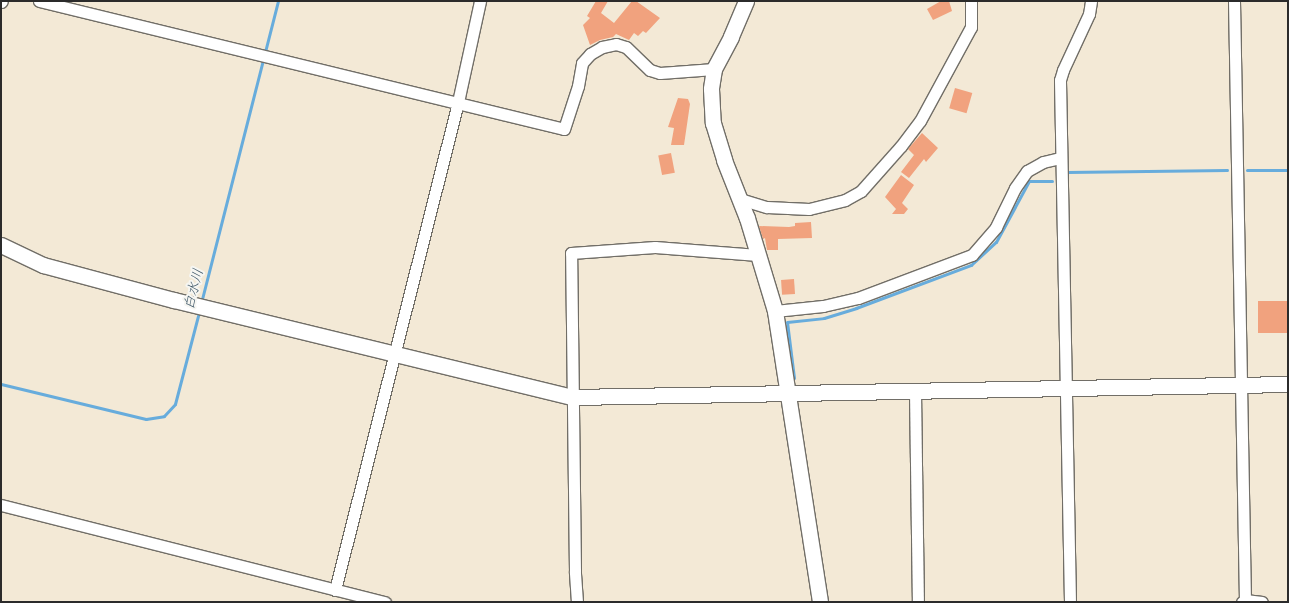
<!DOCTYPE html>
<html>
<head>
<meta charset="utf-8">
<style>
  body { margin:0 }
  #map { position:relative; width:1289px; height:603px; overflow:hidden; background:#f3e9d6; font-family:"Shantell Sans","Klee One",sans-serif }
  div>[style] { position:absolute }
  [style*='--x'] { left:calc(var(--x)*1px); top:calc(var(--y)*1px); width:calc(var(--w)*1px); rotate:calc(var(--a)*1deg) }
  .stream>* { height:3px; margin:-1.5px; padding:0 1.5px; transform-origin:1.5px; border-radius:1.5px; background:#67acdc }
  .building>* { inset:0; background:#f1a27e; transform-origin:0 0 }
  .roads { filter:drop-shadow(1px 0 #716e67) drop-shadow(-1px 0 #716e67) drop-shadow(0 1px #716e67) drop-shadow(0 -1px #716e67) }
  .minor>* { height:11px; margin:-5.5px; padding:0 5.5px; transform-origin:5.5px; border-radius:5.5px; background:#fff }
  .tertiary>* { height:15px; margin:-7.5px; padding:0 7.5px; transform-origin:7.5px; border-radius:7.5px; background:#fff }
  span { translate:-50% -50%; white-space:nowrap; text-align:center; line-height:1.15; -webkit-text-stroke:4px #f6f6f2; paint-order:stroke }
  .water-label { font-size:14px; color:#405869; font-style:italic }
  .frame { position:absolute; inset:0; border:2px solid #2b2b2b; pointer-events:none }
</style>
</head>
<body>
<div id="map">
  <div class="stream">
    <div style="--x:1247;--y:170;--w:41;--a:0"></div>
    <div style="--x:1067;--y:172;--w:160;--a:-0.7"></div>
    <div style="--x:201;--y:303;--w:312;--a:-75.7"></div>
    <div style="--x:794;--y:378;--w:56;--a:-97.1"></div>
    <div style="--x:787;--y:322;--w:37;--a:-6"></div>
    <div style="--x:824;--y:318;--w:34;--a:-17"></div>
    <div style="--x:856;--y:308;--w:123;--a:-20.5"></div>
    <div style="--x:971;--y:265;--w:34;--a:-43"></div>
    <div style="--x:996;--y:242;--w:69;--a:-61.6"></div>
    <div style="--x:1029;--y:181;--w:23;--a:0"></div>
    <div style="--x:1;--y:384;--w:149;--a:13.6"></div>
    <div style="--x:146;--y:419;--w:18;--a:-9"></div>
    <div style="--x:164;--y:416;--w:16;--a:-47"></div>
    <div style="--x:175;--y:404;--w:95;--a:-75.4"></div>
  </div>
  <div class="building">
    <div style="clip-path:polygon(596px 1px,608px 1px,601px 13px,614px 23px,632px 1px,636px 1px,660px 18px,646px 33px,643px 31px,638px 36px,634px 33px,629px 40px,616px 34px,613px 37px,600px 40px,590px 45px,583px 25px,590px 18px,587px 16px)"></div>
    <div style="clip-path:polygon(941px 1px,949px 1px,952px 11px,933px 20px,927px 9px)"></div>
    <div style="left:955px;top:88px;width:18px;height:21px;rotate:16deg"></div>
    <div style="clip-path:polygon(678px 98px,688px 99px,690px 104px,684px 145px,671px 145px,674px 128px,668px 127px)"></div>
    <div style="clip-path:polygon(922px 133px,938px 148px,926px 162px,924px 159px,909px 178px,901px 172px,914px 155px,908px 149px)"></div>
    <div style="left:671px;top:153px;width:20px;height:13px;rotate:79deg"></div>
    <div style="clip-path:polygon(901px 175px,914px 185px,902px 203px,908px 209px,904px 214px,892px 214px,896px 209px,885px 197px)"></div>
    <div style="clip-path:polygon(811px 222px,812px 238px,778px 239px,778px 250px,767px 250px,765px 238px,763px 239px,759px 226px,789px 227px,795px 226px,795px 223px)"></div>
    <div style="left:794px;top:279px;width:15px;height:13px;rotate:86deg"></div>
    <div style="left:1258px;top:301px;width:30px;height:32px"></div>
  </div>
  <div class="roads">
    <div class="minor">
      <div style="--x:39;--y:1;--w:540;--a:13.7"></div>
      <div style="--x:564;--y:129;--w:45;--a:-72"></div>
      <div style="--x:578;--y:86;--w:23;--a:-80"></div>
      <div style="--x:582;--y:63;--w:12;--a:-48"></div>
      <div style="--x:590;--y:54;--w:14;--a:-30"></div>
      <div style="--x:602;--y:47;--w:14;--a:-12"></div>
      <div style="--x:616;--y:44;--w:10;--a:17"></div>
      <div style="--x:626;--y:47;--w:33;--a:44"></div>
      <div style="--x:650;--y:70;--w:10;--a:17"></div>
      <div style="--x:660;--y:73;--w:54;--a:-4.2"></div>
      <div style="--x:1234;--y:1;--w:599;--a:88.95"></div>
      <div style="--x:1;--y:2;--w:1;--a:-45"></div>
      <div style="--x:740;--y:199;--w:28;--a:17"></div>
      <div style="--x:767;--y:207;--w:42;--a:2.7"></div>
      <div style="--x:809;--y:209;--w:37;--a:-14"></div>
      <div style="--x:845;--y:200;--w:18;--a:-29"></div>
      <div style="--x:861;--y:191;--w:60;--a:-48.4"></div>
      <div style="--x:901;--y:146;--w:31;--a:-53"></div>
      <div style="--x:920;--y:121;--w:107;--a:-61.5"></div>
      <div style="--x:971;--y:27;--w:26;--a:-90"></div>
      <div style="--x:775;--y:311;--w:48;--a:-5.9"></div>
      <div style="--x:823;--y:306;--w:36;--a:-13"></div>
      <div style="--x:858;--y:298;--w:122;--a:-20.7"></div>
      <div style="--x:972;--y:255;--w:37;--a:-49"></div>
      <div style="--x:996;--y:227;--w:43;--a:-64"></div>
      <div style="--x:1015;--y:188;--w:21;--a:-55"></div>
      <div style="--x:1027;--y:171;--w:18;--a:-29"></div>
      <div style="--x:1043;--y:162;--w:17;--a:-13"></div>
      <div style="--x:915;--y:392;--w:210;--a:89.2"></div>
      <div style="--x:1;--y:505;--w:396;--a:14.2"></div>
      <div style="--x:335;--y:590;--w:503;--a:-75.85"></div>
      <div style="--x:458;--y:102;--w:103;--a:-77.7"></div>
      <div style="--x:577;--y:602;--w:31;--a:-94"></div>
      <div style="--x:575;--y:571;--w:318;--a:-90.7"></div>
      <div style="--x:571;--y:253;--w:84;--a:-4.1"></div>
      <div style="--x:655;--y:247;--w:103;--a:4.4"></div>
      <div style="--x:1070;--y:602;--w:522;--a:-91.1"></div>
      <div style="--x:1060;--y:80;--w:10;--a:-73"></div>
      <div style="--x:1063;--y:70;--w:62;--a:-65.1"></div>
      <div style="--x:1089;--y:14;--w:13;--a:-81"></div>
      <div style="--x:1242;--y:602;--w:4;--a:-34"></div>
      <div style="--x:1245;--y:600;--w:17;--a:7"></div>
    </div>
    <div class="tertiary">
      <div style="--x:746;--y:1;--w:39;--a:113"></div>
      <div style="--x:731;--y:37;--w:36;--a:118"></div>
      <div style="--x:714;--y:69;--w:20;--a:99"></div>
      <div style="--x:711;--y:89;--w:34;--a:87"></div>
      <div style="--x:713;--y:123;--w:39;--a:73"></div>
      <div style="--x:724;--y:160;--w:62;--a:68.4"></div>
      <div style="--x:747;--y:218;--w:97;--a:73.2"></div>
      <div style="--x:775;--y:311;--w:294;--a:81.2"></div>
      <div style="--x:1;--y:245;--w:47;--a:25.5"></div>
      <div style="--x:43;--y:265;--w:136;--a:15"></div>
      <div style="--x:174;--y:300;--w:411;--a:13.7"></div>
      <div style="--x:573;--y:397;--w:715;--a:-1.04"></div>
    </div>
  </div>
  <div class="water-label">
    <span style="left:193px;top:289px;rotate:-76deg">白水川</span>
  </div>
  <div class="frame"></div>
</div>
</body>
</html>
